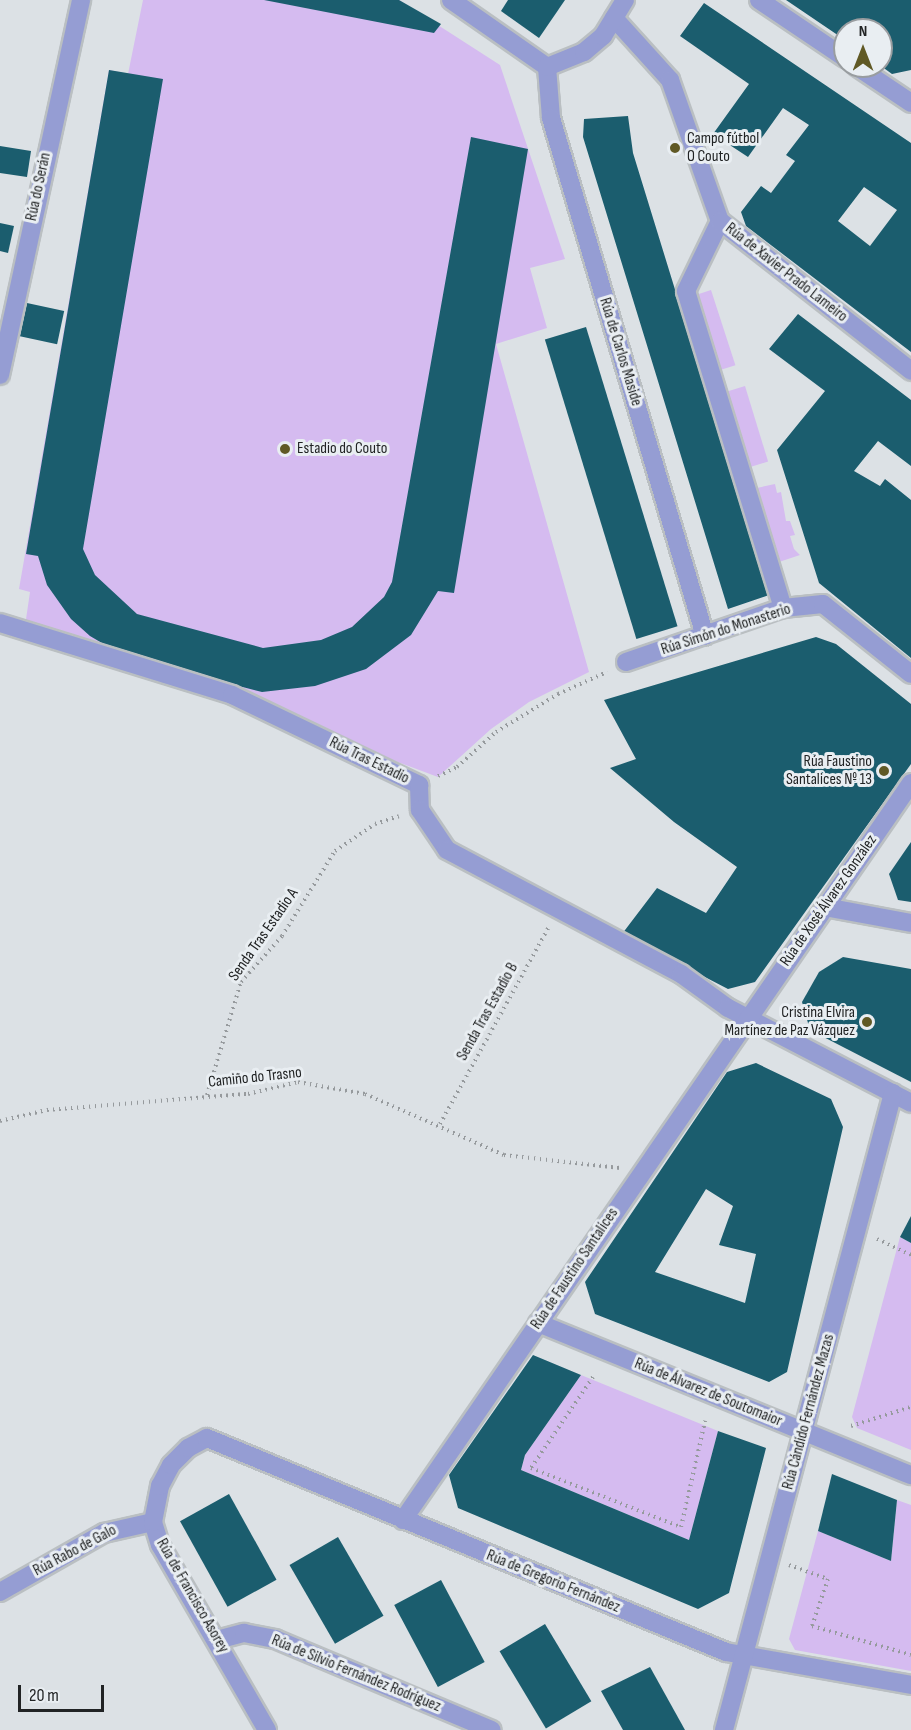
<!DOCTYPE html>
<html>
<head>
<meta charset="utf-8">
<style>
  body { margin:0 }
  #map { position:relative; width:911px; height:1730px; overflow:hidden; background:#dce1e5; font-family:"Sofia Sans Condensed",sans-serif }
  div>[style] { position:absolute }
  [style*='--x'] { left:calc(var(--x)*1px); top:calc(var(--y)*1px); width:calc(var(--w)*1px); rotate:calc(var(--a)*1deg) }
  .green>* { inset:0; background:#d5bbf0; transform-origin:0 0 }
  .building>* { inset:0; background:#1b5d6e; transform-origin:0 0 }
  .path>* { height:4px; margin-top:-2px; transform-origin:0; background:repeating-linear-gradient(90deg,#969a9d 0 1.5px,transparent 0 6px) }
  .roads { filter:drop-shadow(2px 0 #babfc2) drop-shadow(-2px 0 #babfc2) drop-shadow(0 2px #babfc2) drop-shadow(0 -2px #babfc2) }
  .pedestrian>* { height:18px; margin:-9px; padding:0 9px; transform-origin:9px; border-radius:9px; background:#959dd3 }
  .minor>* { height:18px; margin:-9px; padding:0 9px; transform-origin:9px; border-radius:9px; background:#959dd3 }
  .tertiary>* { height:18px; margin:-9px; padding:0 9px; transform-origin:9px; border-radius:9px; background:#959dd3 }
  .dots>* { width:16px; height:16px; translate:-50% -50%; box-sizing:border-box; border:3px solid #e9eef2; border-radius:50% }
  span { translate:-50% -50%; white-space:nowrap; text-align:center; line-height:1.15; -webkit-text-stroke:6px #e9eef2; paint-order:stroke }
  .poi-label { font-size:16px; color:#212324 }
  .left { translate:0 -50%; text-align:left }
  .right { translate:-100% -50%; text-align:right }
  .street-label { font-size:16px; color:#212324 }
  .north { position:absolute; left:833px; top:18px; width:60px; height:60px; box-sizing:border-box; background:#e9eef2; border:2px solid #999da0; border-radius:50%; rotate:0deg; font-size:16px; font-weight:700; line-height:24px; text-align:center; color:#212324 }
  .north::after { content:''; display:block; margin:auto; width:21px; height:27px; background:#605925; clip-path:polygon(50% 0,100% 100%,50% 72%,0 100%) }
  .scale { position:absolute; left:18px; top:1685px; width:86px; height:27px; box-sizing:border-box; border:3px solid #212324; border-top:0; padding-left:8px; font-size:18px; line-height:21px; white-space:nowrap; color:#212324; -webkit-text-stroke:4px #e9eef2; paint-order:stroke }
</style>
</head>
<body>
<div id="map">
  <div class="green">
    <div style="clip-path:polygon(143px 0,399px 0,500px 65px,565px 259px,530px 268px,547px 328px,496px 344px,589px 672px,529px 702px,491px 729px,438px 777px,328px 736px,245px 689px,25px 626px,30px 592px,19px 589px,109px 70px,128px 74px)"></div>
    <div style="left:711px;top:290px;width:79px;height:16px;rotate:72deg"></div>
    <div style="left:745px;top:386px;width:79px;height:22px;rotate:73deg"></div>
    <div style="clip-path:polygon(775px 484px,777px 493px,781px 492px,786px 521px,790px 521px,795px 535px,790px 536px,794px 549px,800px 555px,773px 564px,752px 489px)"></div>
    <div style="clip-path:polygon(900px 1237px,911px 1243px,911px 1450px,857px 1428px,852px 1417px)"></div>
    <div style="clip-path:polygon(581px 1375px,718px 1431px,689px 1540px,521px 1470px,525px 1455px)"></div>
    <div style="clip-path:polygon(897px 1500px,911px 1505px,911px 1671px,795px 1650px,789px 1639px,818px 1531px,891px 1561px)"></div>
  </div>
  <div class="building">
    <div style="clip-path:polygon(264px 0,399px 0,441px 24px,434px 33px)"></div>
    <div style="clip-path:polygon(508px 0,565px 0,539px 38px,501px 11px)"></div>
    <div style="clip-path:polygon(786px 0,911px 0,911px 70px,892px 74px,881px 66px,881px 30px,845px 30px,845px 40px)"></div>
    <div style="clip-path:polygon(evenodd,704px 3px,911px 143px,911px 352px,746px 226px,741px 212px,761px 186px,771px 193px,795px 161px,786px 155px,809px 125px,783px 108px,748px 157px,713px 134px,749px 84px,680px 36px,704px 3px,864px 187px,897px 210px,870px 246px,838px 221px,864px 187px)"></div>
    <div style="clip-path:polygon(109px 70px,163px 79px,83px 549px,95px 575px,137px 614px,263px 648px,321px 640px,352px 627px,384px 597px,392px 582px,471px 137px,528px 149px,454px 593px,438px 591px,411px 635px,366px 669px,315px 686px,262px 692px,124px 656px,90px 636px,71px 619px,47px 585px,38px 556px,26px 554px)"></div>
    <div style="clip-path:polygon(628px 116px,633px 153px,769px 595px,728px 609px,583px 137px,584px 119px)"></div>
    <div style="clip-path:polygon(0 146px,31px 151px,27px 177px,0 173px)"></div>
    <div style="clip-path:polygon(0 223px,14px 226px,8px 253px,0 251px)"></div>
    <div style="left:27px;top:303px;width:38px;height:34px;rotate:12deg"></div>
    <div style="clip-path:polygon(798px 314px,911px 400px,911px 466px,878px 441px,854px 471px,880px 486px,885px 479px,911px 500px,911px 658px,819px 583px,777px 450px,825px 391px,769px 349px)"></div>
    <div style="left:586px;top:327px;width:313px;height:43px;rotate:73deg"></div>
    <div style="clip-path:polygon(816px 637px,836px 644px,911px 704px,911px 764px,755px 982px,728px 989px,622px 934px,657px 888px,706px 913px,737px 867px,674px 822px,610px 768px,636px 759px,604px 700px)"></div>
    <div style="clip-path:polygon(911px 842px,911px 902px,898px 900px,889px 874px)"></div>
    <div style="clip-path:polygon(843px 957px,911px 969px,911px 1082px,810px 1030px,802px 1002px,819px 972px)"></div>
    <div style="clip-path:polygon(evenodd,756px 1063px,831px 1099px,843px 1127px,787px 1372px,769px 1382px,595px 1314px,585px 1282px,727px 1072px,756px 1063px,706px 1189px,733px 1206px,719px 1245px,756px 1254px,745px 1303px,655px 1272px,706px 1189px)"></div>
    <div style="clip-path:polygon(911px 1216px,911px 1243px,900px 1237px)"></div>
    <div style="clip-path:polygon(533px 1355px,581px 1375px,525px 1455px,521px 1470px,689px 1540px,718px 1431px,766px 1448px,729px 1593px,698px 1609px,458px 1508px,449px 1475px)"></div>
    <div style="clip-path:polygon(832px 1474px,897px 1500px,891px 1561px,818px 1531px)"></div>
    <div style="left:229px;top:1494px;width:98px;height:56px;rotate:61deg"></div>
    <div style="left:338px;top:1537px;width:91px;height:56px;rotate:60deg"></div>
    <div style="left:441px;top:1580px;width:93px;height:53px;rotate:62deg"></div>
    <div style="left:545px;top:1624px;width:90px;height:53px;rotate:59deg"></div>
    <div style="clip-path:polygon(650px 1667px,685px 1730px,623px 1730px,601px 1691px)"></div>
  </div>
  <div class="path">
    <div style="--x:438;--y:776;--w:21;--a:-25"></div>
    <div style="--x:457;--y:767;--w:52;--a:-41.9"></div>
    <div style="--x:496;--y:732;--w:73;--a:-31.5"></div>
    <div style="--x:558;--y:694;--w:54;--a:-24.2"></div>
    <div style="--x:207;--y:1095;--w:118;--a:-73.3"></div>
    <div style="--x:241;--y:982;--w:62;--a:-48.3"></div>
    <div style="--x:282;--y:936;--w:100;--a:-58.1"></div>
    <div style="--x:335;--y:851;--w:48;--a:-34"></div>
    <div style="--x:375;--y:824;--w:25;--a:-18"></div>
    <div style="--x:0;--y:1121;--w:48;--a:-13.2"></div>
    <div style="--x:47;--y:1110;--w:202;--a:-4.6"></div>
    <div style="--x:248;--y:1094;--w:51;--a:-13.5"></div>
    <div style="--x:298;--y:1082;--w:68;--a:10.2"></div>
    <div style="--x:365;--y:1094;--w:152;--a:23.7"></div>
    <div style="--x:504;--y:1155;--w:117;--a:6.4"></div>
    <div style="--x:440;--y:1124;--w:224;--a:-61.1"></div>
    <div style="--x:877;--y:1239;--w:38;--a:25"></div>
    <div style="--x:593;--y:1377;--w:110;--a:124.3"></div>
    <div style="--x:531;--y:1468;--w:161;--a:21.5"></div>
    <div style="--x:681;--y:1527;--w:109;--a:-77.2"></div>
    <div style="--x:851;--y:1426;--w:63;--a:-17.6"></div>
    <div style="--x:789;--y:1565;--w:41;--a:19.7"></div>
    <div style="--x:828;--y:1579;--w:50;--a:108.8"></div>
    <div style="--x:812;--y:1626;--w:103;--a:16.3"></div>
  </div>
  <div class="roads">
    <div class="pedestrian">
      <div style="--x:720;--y:221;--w:78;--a:115.9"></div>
      <div style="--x:686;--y:291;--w:332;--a:73"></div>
    </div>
    <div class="minor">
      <div style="--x:451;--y:0;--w:117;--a:34.9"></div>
      <div style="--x:614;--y:18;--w:84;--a:47.9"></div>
      <div style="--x:670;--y:80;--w:150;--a:70.5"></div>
      <div style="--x:720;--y:221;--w:243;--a:38.1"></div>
      <div style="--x:547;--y:67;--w:51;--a:85.5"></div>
      <div style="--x:551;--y:118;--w:540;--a:73.44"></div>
      <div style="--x:547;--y:67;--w:40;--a:-22"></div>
      <div style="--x:584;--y:52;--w:25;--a:-40"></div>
      <div style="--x:603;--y:36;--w:42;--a:-58.6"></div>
      <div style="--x:0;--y:375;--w:384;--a:-77.8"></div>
      <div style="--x:0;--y:623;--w:243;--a:17.2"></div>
      <div style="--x:232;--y:695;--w:208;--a:25.7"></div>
      <div style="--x:419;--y:785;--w:25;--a:88"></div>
      <div style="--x:420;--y:810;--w:48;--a:56"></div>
      <div style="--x:447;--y:850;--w:265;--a:27.9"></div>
      <div style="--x:681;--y:974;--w:58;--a:35.9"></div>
      <div style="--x:728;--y:1008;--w:206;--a:27.4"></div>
      <div style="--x:626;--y:662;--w:166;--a:-19"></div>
      <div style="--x:783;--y:608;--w:40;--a:-5.7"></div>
      <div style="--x:823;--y:604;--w:112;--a:38.5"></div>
      <div style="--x:825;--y:907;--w:87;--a:10.5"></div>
      <div style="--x:538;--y:1323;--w:403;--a:22.2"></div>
      <div style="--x:403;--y:1520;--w:895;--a:-55.42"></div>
      <div style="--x:0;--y:1592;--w:120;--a:-29.6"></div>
      <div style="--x:104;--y:1533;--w:50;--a:-12.7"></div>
      <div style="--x:217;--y:1640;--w:28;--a:-15"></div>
      <div style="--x:244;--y:1633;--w:32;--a:11"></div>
      <div style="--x:275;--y:1639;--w:235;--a:22.8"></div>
      <div style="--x:267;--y:1730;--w:214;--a:-120"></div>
      <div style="--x:160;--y:1545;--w:24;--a:-107"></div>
      <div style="--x:153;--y:1522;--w:37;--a:-79"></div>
      <div style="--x:160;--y:1486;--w:24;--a:-62"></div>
      <div style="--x:171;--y:1465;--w:24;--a:-45"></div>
      <div style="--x:188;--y:1448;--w:21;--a:-28"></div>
      <div style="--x:207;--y:1438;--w:561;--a:22.41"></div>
      <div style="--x:726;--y:1652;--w:188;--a:10.1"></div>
      <div style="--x:724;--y:1730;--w:659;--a:-75.14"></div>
    </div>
    <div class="tertiary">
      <div style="--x:759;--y:0;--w:104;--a:34"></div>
      <div style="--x:856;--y:66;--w:66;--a:33.9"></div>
    </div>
  </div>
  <div class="dots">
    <div style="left:675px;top:148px;background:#605925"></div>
    <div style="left:285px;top:449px;background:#605925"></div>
    <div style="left:884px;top:771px;background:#605925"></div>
    <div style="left:867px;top:1022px;background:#605925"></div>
  </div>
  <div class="poi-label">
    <span class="left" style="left:687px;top:148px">Campo fútbol<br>O Couto</span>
    <span class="left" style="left:297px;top:449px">Estadio do Couto</span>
    <span class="right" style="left:872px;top:771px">Rúa Faustino<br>Santalices Nº 13</span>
    <span class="right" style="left:855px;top:1022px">Cristina Elvira<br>Martínez de Paz Vázquez</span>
  </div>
  <div class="street-label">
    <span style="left:39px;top:187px;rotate:-78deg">Rúa do Serán</span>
    <span style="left:786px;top:273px;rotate:38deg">Rúa de Xavier Prado Lameiro</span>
    <span style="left:620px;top:352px;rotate:73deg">Rúa de Carlos Maside</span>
    <span style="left:726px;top:630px;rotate:-18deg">Rúa Simón do Monasterio</span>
    <span style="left:369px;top:761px;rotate:26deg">Rúa Tras Estadio</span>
    <span style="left:829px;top:901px;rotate:-55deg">Rúa de Xosé Álvarez González</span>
    <span style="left:264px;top:935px;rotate:-55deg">Senda Tras Estadio A</span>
    <span style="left:488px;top:1012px;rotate:-61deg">Senda Tras Estadio B</span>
    <span style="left:255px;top:1078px;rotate:-6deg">Camiño do Trasno</span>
    <span style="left:575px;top:1269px;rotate:-56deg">Rúa de Faustino Santalices</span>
    <span style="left:708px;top:1393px;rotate:22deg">Rúa de Álvarez de Soutomaior</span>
    <span style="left:809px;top:1412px;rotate:-75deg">Rúa Cándido Fernández Mazas</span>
    <span style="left:75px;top:1551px;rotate:-28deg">Rúa Rabo de Galo</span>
    <span style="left:553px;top:1582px;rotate:22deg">Rúa de Gregorio Fernández</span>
    <span style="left:192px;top:1596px;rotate:60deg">Rúa de Francisco Asorey</span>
    <span style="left:356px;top:1674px;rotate:22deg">Rúa de Silvio Fernández Rodríguez</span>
  </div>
  <div class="north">N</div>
  <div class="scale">20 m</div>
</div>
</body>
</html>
